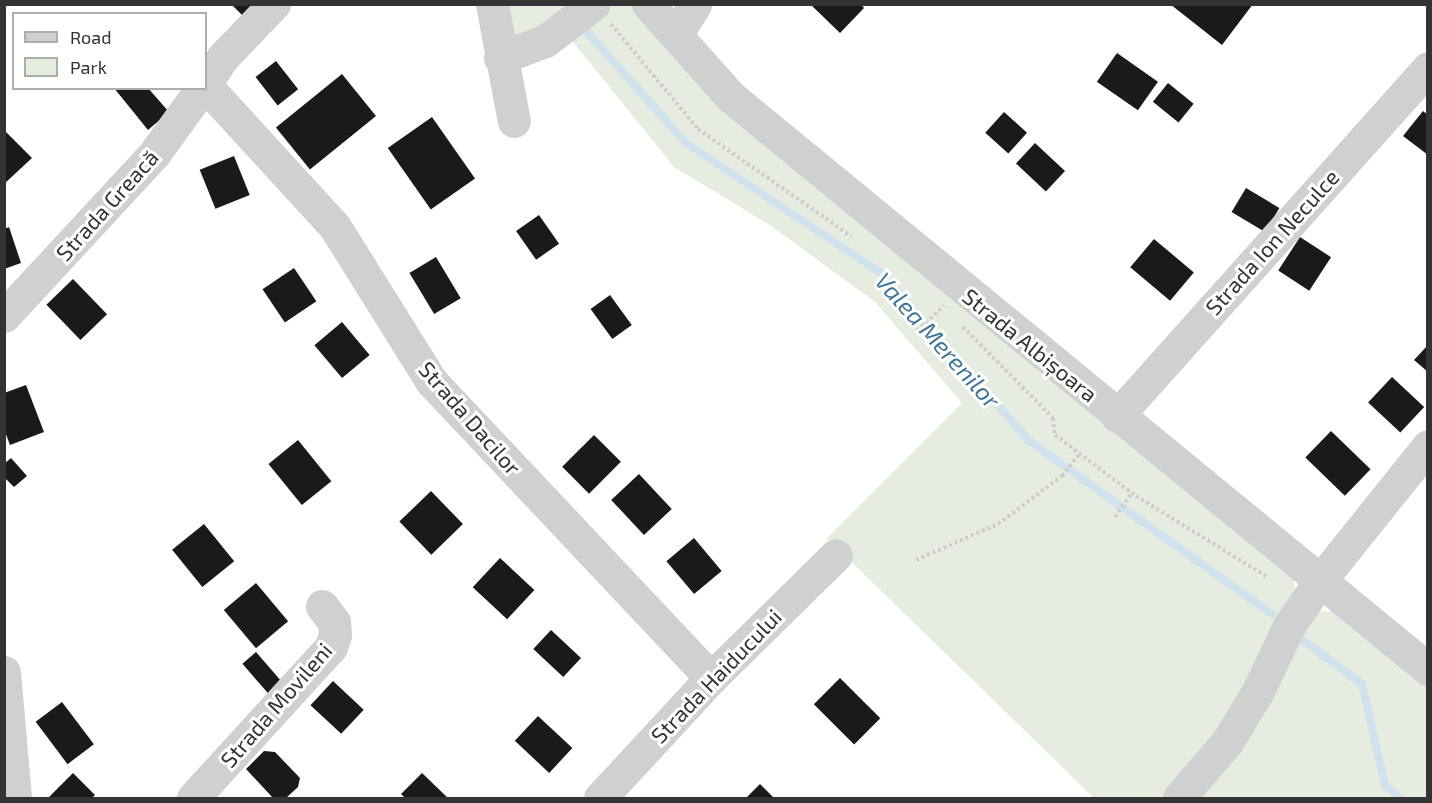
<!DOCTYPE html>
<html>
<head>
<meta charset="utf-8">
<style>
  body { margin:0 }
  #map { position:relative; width:1432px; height:803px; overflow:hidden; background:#fff; font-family:"Exo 2",sans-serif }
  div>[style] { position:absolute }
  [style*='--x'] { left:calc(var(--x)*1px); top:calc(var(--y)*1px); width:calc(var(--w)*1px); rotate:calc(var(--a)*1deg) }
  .green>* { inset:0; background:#e6ecdf }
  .stream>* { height:8px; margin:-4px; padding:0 4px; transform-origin:4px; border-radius:4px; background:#cfe2ee }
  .building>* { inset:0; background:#1a1a1a; transform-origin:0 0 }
  .path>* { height:4px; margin-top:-2px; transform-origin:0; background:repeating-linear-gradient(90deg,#cdcdcd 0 3px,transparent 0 6px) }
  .minor>* { height:33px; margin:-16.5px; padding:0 16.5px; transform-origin:16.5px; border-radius:16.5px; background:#d0d0d0 }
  span { translate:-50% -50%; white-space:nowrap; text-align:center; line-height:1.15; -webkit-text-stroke:6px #fff; paint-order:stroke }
  .street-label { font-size:22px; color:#333 }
  .water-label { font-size:24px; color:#3f7597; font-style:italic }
  .frame { position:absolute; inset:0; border:6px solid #333; pointer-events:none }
  .legend { position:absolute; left:12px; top:12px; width:195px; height:78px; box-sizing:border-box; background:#fff; border:2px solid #adadad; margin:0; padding:8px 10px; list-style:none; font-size:18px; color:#333 }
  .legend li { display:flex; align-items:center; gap:12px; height:30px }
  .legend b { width:30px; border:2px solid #adadad }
</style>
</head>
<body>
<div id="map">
  <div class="green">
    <div style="clip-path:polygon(503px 5px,636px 5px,1291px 572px,1295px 587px,1292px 603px,1215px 742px,1167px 798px,1094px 798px,827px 538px,962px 403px,875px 302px,770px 225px,674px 167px,557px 22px,517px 44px)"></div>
    <div style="clip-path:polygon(1337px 611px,1427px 686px,1427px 798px,1193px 798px,1313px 612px)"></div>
  </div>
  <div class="stream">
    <div style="--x:580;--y:24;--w:159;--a:48.3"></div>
    <div style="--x:686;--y:143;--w:234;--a:33.7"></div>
    <div style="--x:881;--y:273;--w:222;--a:48.6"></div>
    <div style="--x:1028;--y:440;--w:300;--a:35.5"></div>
    <div style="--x:1304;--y:641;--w:72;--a:36.6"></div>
    <div style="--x:1362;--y:684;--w:104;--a:77.2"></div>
    <div style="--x:1385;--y:785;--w:20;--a:41"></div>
  </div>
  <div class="building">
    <div style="clip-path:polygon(231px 4px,255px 4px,245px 18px)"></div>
    <div style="clip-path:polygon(810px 4px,861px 4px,864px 8px,840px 33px)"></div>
    <div style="clip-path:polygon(1170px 4px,1253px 4px,1222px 45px)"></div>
    <div style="left:1117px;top:53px;width:50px;height:35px;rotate:35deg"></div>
    <div style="left:276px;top:61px;width:36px;height:26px;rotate:52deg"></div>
    <div style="left:342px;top:74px;width:54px;height:85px;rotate:51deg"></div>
    <div style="left:1168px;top:83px;width:33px;height:24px;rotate:39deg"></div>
    <div style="clip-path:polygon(114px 88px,148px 88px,169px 112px,148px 130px)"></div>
    <div style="clip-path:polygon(1423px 111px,1428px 115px,1428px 155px,1403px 136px)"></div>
    <div style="left:1004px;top:112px;width:31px;height:28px;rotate:42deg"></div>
    <div style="left:432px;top:117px;width:75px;height:54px;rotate:55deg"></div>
    <div style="clip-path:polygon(4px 130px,32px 158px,4px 184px)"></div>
    <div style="left:1035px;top:143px;width:41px;height:28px;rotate:43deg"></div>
    <div style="left:234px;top:156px;width:42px;height:37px;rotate:68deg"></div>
    <div style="left:1246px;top:188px;width:39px;height:28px;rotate:31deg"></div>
    <div style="left:539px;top:215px;width:35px;height:28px;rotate:55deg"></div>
    <div style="clip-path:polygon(9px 227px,21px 263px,4px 269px,4px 229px)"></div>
    <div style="left:1300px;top:237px;width:37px;height:40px;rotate:33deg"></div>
    <div style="left:1154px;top:239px;width:52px;height:37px;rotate:40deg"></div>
    <div style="left:436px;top:257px;width:48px;height:31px;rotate:59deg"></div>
    <div style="left:294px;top:268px;width:40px;height:38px;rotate:56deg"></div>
    <div style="left:73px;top:279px;width:49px;height:37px;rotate:46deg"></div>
    <div style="left:610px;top:295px;width:37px;height:24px;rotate:54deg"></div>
    <div style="left:342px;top:322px;width:43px;height:36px;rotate:50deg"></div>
    <div style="clip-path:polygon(1428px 345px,1428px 372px,1414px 360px)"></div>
    <div style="left:1392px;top:377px;width:44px;height:35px;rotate:43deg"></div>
    <div style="clip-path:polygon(26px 385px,44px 432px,10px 445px,4px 429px,4px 393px)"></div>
    <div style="left:1331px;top:431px;width:55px;height:37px;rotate:44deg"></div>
    <div style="left:594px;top:435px;width:38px;height:45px;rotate:45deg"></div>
    <div style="left:298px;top:440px;width:53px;height:38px;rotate:51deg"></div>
    <div style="clip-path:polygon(11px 458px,27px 476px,14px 487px,4px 477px,4px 464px)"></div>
    <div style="left:639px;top:474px;width:48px;height:38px;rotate:47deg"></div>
    <div style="left:431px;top:491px;width:46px;height:44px;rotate:46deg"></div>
    <div style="left:204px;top:524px;width:48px;height:41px;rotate:51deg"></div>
    <div style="left:694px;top:538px;width:43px;height:36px;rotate:50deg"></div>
    <div style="left:500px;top:558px;width:47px;height:40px;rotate:43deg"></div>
    <div style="left:256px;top:583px;width:50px;height:42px;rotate:50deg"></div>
    <div style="left:551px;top:630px;width:41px;height:26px;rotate:43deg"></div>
    <div style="left:256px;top:652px;width:40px;height:18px;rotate:49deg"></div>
    <div style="left:840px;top:678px;width:57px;height:37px;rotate:45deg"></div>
    <div style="left:333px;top:681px;width:42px;height:33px;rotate:43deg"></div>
    <div style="left:62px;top:702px;width:53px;height:33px;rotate:53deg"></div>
    <div style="left:538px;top:716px;width:47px;height:34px;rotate:43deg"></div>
    <div style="clip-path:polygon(264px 751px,275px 752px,300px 778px,298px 787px,286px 798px,273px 798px,246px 769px)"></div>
    <div style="clip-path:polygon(73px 773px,95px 795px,92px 798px,48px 798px)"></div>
    <div style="clip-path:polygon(422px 773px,448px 798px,405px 798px,401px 794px)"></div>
    <div style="clip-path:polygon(760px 784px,774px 798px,746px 798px)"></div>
  </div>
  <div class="path">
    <div style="--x:611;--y:24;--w:136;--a:50.4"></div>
    <div style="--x:698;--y:129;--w:187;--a:35"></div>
    <div style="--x:963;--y:327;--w:128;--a:45.3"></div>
    <div style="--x:1053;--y:418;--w:17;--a:83"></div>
    <div style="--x:1055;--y:435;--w:101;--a:37"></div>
    <div style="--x:1136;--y:496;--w:154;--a:31.7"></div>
    <div style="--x:917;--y:331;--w:37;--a:-43"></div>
    <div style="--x:1115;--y:517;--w:29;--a:-55"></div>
    <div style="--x:916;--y:560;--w:90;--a:-23.7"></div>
    <div style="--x:998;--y:524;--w:80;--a:-36.9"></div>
    <div style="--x:1062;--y:476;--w:29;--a:-52"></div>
  </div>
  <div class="minor">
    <div style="--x:492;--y:4;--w:119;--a:79.4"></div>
    <div style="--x:648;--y:4;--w:125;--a:48.3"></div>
    <div style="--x:731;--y:97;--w:902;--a:39.37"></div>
    <div style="--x:676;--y:35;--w:36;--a:-58"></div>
    <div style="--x:500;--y:58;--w:48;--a:-20.7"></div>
    <div style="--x:545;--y:41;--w:61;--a:-37.1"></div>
    <div style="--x:206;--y:83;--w:31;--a:-57"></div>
    <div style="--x:223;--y:57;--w:74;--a:-46.1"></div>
    <div style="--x:206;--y:86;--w:191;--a:47.5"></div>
    <div style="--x:335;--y:227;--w:183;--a:58"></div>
    <div style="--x:432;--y:382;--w:407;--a:46.7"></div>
    <div style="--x:4;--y:316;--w:221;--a:-47.2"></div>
    <div style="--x:154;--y:154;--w:82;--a:-54"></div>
    <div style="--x:1117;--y:416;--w:467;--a:-48.2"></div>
    <div style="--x:4;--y:672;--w:126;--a:85"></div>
    <div style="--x:193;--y:798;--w:205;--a:-47.6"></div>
    <div style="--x:331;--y:647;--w:13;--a:-72"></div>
    <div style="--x:335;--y:635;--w:13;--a:-94"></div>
    <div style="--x:334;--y:622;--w:20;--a:-127"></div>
    <div style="--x:600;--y:798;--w:163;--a:-47.2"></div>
    <div style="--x:711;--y:678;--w:175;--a:-44.5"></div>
    <div style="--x:1179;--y:798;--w:74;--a:-49.4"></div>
    <div style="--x:1227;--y:742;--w:60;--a:-58.7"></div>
    <div style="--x:1258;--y:691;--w:72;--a:-64.5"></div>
    <div style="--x:1289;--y:626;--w:53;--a:-55.7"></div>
    <div style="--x:1319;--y:582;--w:174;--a:-51.3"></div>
  </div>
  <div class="street-label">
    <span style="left:107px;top:205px;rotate:-48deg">Strada Greacă</span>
    <span style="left:1272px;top:242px;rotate:-48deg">Strada Ion Neculce</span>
    <span style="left:1030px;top:345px;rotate:39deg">Strada Albișoara</span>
    <span style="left:470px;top:418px;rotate:49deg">Strada Dacilor</span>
    <span style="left:716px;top:676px;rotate:-46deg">Strada Haiducului</span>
    <span style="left:276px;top:705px;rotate:-49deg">Strada Movileni</span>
  </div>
  <div class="water-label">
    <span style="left:938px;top:340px;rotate:48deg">Valea Merenilor</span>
  </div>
  <div class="frame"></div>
  <ul class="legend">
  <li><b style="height:8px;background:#d0d0d0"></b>Road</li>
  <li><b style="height:16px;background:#e6ecdf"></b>Park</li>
  </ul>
</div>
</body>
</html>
